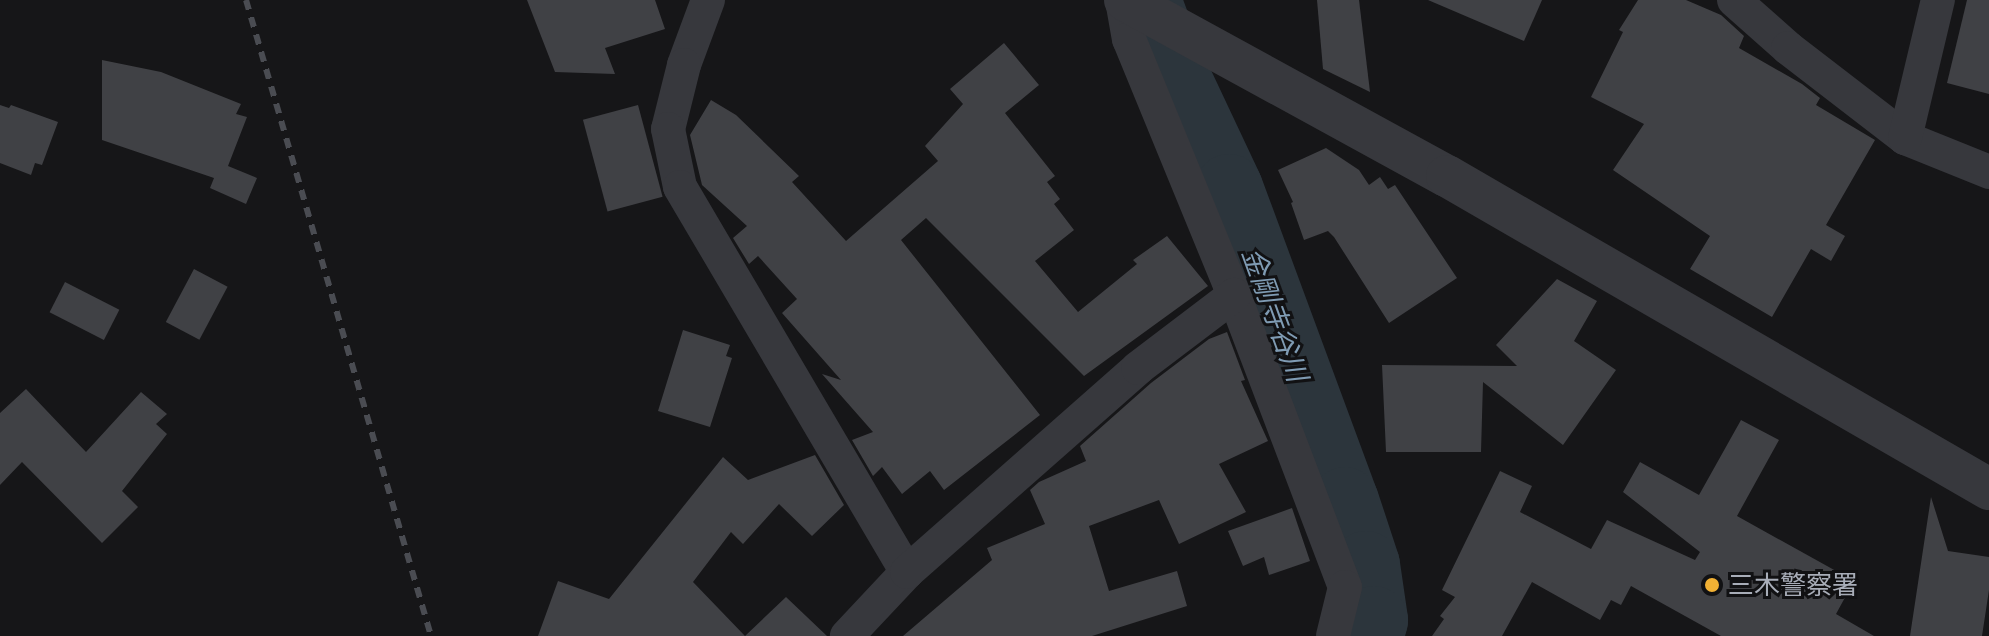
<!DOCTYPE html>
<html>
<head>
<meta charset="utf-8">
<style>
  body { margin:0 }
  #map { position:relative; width:1989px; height:636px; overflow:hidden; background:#161618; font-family:Manrope,"Noto Sans JP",sans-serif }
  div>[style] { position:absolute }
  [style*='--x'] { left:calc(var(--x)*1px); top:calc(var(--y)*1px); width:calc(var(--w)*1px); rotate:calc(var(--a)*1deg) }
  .river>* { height:68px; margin:-34px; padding:0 34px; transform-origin:34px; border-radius:34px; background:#2c353c }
  .building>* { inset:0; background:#404145; transform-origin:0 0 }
  .minor>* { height:34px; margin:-17px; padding:0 17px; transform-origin:17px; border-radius:17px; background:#37383d }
  .tertiary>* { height:42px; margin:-21px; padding:0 21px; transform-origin:21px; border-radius:21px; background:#37383d }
  .rail>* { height:6px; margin-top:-3px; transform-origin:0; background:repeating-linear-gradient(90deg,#4a4c52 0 10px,transparent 0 18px) }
  .dots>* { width:22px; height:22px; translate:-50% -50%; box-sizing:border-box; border:4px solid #111113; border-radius:50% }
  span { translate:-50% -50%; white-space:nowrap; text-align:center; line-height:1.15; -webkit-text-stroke:6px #111113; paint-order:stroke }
  .poi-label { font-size:26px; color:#a8adb8 }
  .left { translate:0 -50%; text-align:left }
  .water-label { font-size:28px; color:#7f9bb3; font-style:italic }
</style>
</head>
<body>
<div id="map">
  <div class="river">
    <div style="--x:1147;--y:0;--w:69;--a:69.7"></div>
    <div style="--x:1171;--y:65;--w:136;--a:64.8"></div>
    <div style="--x:1229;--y:188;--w:334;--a:69.7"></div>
    <div style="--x:1345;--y:501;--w:67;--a:71.8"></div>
    <div style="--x:1366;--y:565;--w:56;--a:81.7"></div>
    <div style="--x:1374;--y:620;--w:16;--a:104"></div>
  </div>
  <div class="building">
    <div style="clip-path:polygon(527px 0,655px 0,665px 29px,605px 48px,615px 74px,555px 72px)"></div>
    <div style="clip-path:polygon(1317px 0,1359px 0,1370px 92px,1323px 69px)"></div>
    <div style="clip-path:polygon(1428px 0,1542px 0,1524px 41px)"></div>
    <div style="clip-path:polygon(1638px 0,1686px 0,1721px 15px,1744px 36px,1739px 48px,1802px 84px,1820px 98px,1816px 105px,1875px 140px,1826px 225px,1845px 236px,1831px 261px,1811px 249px,1772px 317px,1690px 269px,1710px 236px,1613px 170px,1644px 124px,1591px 97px,1623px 32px,1619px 30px)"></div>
    <div style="clip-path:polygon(1967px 0,1989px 0,1989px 94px,1947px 83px)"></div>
    <div style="clip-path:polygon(1004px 43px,1039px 85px,1005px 113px,1055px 176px,1047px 182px,1060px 199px,1054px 204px,1074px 230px,1035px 261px,1078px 312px,1137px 264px,1133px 260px,1167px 236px,1208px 286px,1084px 376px,926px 218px,901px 240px,1040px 415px,944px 490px,930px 471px,902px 494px,882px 467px,873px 476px,852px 440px,873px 432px,822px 374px,841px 380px,782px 313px,797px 299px,758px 256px,749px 264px,733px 238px,747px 226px,702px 185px,690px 135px,711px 100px,736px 115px,799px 176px,792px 182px,846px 241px,938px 161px,925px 146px,963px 104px,950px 89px)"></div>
    <div style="clip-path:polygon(102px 60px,161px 72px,241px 104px,236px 114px,247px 117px,228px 166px,257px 178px,246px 204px,210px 188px,214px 178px,102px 140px)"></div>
    <div style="clip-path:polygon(0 105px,9px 108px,11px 105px,58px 122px,42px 165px,35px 163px,31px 175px,0 163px)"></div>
    <div style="left:638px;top:105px;width:95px;height:57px;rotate:75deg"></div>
    <div style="clip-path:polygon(1326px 148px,1359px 170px,1369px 185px,1380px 177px,1388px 189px,1395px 185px,1457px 278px,1389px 323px,1334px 237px,1328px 231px,1304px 240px,1291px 203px,1293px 202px,1278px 170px)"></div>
    <div style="left:194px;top:269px;width:38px;height:60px;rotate:28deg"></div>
    <div style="clip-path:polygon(1557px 279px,1597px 301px,1574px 341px,1616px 370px,1563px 445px,1483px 382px,1481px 452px,1386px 452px,1382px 365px,1517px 366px,1496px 345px)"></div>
    <div style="left:65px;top:282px;width:61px;height:34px;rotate:27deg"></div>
    <div style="clip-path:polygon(683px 330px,730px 345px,726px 356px,732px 358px,710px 427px,658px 411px)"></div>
    <div style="clip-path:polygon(1227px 332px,1245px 380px,1241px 381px,1268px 441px,1219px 464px,1246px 512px,1179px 544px,1159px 500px,1089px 526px,1109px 591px,1177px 571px,1187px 606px,1092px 636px,903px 636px,992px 560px,987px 548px,1045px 524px,1030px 490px,1039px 482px,1086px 461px,1080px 446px,1151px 383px,1209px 339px)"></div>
    <div style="clip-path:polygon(26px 389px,86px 452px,141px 392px,167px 414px,156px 424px,167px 434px,122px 491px,138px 507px,102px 543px,22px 462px,0 485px,0 413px)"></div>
    <div style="clip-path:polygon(1741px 420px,1779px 440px,1737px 516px,1854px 581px,1836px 614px,1874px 636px,1721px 636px,1631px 586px,1621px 605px,1611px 600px,1600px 620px,1532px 582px,1502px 636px,1432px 636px,1444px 619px,1440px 616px,1455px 597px,1442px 590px,1500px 471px,1532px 486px,1520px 512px,1591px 549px,1607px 520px,1695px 560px,1700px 552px,1623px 492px,1640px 462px,1699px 495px)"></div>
    <div style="clip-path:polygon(815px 455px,844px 505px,812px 536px,779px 504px,743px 544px,731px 532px,693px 582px,745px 636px,786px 597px,827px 636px,538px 636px,558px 581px,609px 599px,723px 457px,748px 480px)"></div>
    <div style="clip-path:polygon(1931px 497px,1948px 551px,1989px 557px,1989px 590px,1982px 636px,1910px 636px)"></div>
    <div style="clip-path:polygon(1292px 508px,1310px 561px,1269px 575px,1264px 557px,1243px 566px,1228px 531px)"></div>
  </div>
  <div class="minor">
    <div style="--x:708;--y:0;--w:69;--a:110.3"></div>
    <div style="--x:684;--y:65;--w:66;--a:104"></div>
    <div style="--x:668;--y:129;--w:59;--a:78.3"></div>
    <div style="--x:680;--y:187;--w:447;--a:59.5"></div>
    <div style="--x:907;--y:572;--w:88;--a:133.2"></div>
    <div style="--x:1122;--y:0;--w:40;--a:80"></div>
    <div style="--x:1129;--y:39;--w:277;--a:67.7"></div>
    <div style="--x:1234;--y:295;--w:312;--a:69.2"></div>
    <div style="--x:1345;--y:587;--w:50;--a:103.8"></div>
    <div style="--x:1734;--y:0;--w:72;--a:41.6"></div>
    <div style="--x:1788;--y:48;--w:148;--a:37.6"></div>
    <div style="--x:1905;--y:138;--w:91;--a:22"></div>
    <div style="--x:1905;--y:138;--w:142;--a:-76.6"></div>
    <div style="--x:907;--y:572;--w:308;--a:-41.4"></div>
    <div style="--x:1138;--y:368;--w:121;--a:-37.2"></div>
  </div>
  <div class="tertiary">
    <div style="--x:1125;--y:0;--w:367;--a:28.7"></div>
    <div style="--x:1447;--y:176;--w:626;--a:30.01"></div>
  </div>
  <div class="rail">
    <div style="--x:246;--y:0;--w:662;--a:73.78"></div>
  </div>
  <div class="dots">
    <div style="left:1712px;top:585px;background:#f2b134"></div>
  </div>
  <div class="poi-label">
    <span class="left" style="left:1728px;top:585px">三木警察署</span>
  </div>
  <div class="water-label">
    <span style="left:1276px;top:314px;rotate:70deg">金剛寺谷川</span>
  </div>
</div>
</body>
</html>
